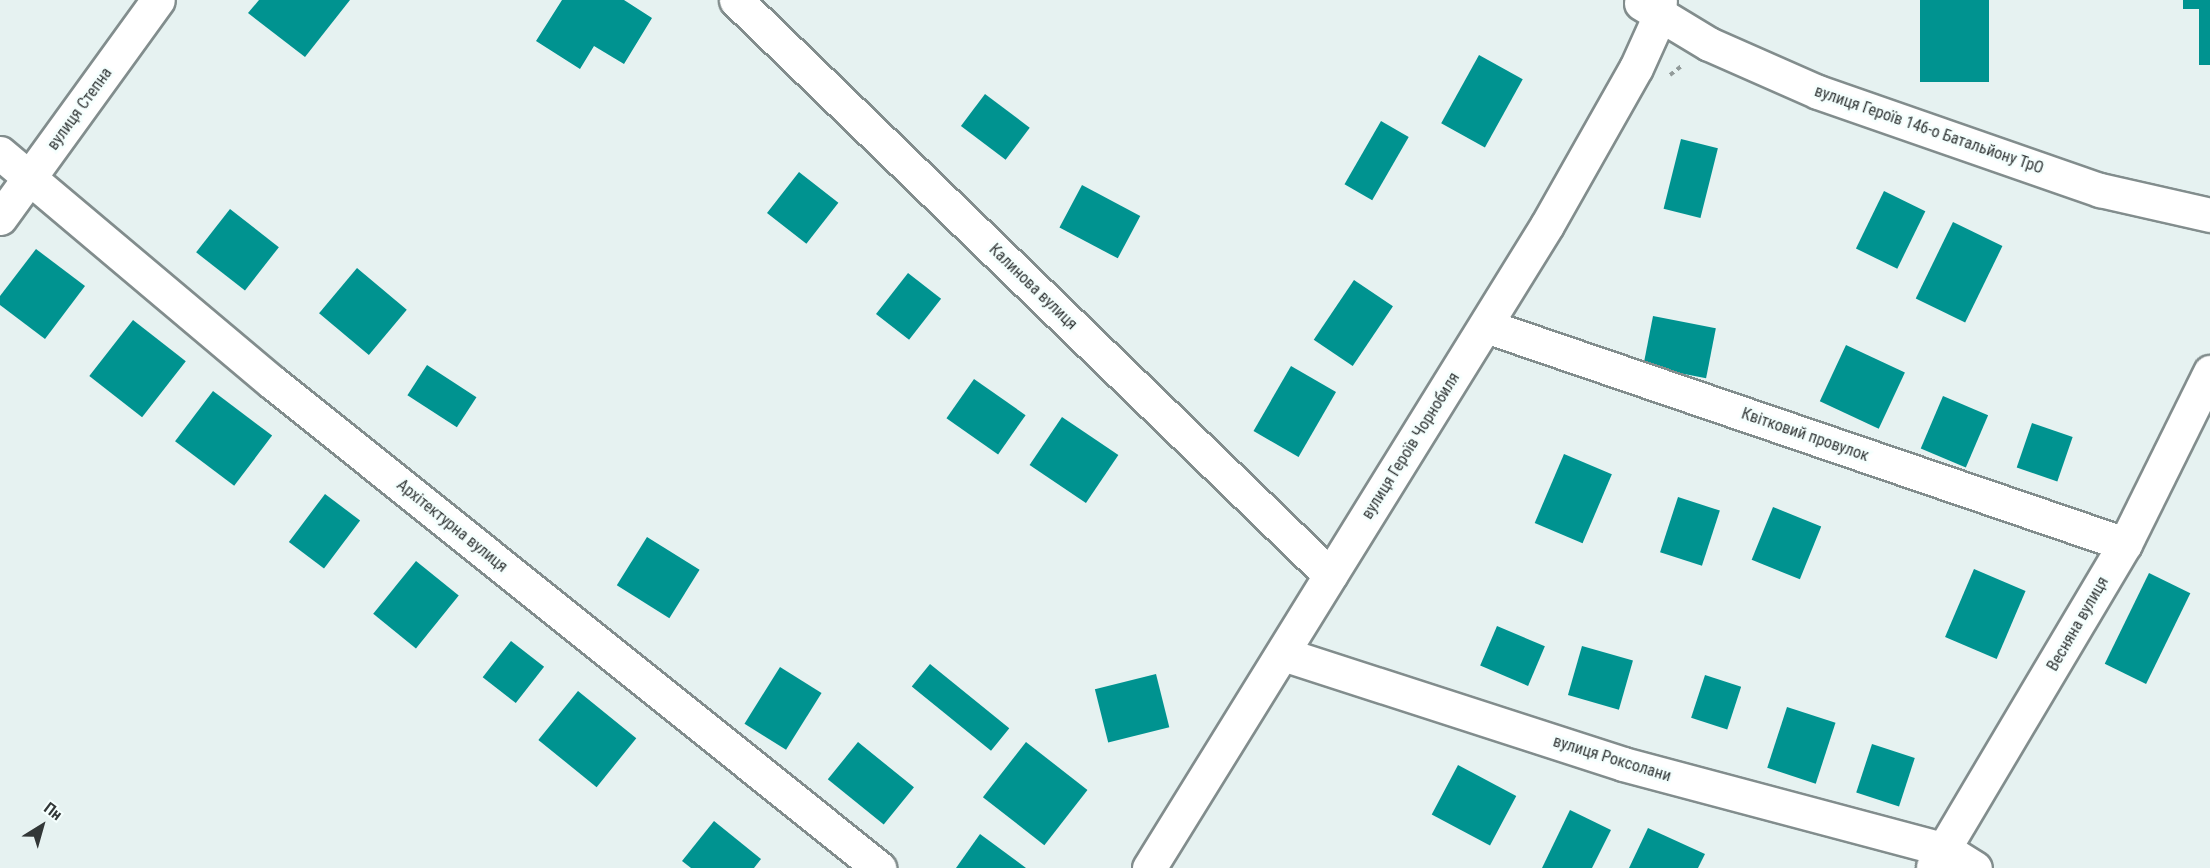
<!DOCTYPE html>
<html>
<head>
<meta charset="utf-8">
<style>
  body { margin:0 }
  #map { position:relative; width:2210px; height:868px; overflow:hidden; background:#e6f2f1; font-family:"Roboto Condensed",sans-serif }
  div>[style] { position:absolute }
  [style*='--x'] { left:calc(var(--x)*1px); top:calc(var(--y)*1px); width:calc(var(--w)*1px); rotate:calc(var(--a)*1deg) }
  .building>* { inset:0; background:#009390; transform-origin:0 0 }
  .path>* { height:4px; margin-top:-2px; transform-origin:0; background:repeating-linear-gradient(90deg,#929b9a 0 4.5px,transparent 0 9px) }
  .roads { filter:drop-shadow(2px 0 #828d8d) drop-shadow(-2px 0 #828d8d) drop-shadow(0 2px #828d8d) drop-shadow(0 -2px #828d8d) }
  .minor>* { height:33px; margin:-16.5px; padding:0 16.5px; transform-origin:16.5px; border-radius:16.5px; background:#fff }
  span { translate:-50% -50%; white-space:nowrap; text-align:center; line-height:1.15; -webkit-text-stroke:5px #f5fffe; paint-order:stroke }
  .street-label { font-size:16px; color:#323737 }
  .north { position:absolute; left:12px; top:796px; width:60px; height:60px; -webkit-text-stroke:4px #f5fffe; paint-order:stroke; rotate:37deg; font-size:16px; font-weight:700; line-height:24px; text-align:center; color:#323737 }
  .north::after { content:''; display:block; margin:auto; width:21px; height:27px; background:#323737; clip-path:polygon(50% 0,100% 100%,50% 72%,0 100%) }
</style>
</head>
<body>
<div id="map">
  <div class="building">
    <div style="clip-path:polygon(259px 0,350px 0,305px 57px,248px 13px)"></div>
    <div style="clip-path:polygon(562px 0,624px 0,652px 18px,624px 64px,594px 46px,580px 69px,536px 41px)"></div>
    <div style="left:1920px;top:0;width:69px;height:82px"></div>
    <div style="clip-path:polygon(2183px 0,2210px 0,2210px 65px,2199px 65px,2199px 9px,2183px 9px)"></div>
    <div style="left:1479px;top:55px;width:50px;height:78px;rotate:29deg"></div>
    <div style="left:985px;top:94px;width:56px;height:40px;rotate:37deg"></div>
    <div style="left:1381px;top:121px;width:32px;height:73px;rotate:30deg"></div>
    <div style="left:1681px;top:139px;width:38px;height:72px;rotate:14deg"></div>
    <div style="left:799px;top:172px;width:50px;height:52px;rotate:38deg"></div>
    <div style="left:1082px;top:185px;width:66px;height:48px;rotate:28deg"></div>
    <div style="left:1884px;top:191px;width:46px;height:64px;rotate:26deg"></div>
    <div style="left:230px;top:209px;width:62px;height:55px;rotate:38deg"></div>
    <div style="left:1953px;top:222px;width:55px;height:85px;rotate:26deg"></div>
    <div style="clip-path:polygon(36px 249px,85px 286px,45px 339px,0 305px,0 296px)"></div>
    <div style="left:357px;top:268px;width:65px;height:59px;rotate:40deg"></div>
    <div style="left:908px;top:273px;width:42px;height:52px;rotate:38deg"></div>
    <div style="left:1354px;top:280px;width:47px;height:72px;rotate:34deg"></div>
    <div style="left:1653px;top:316px;width:64px;height:51px;rotate:11deg"></div>
    <div style="left:133px;top:320px;width:67px;height:71px;rotate:38deg"></div>
    <div style="left:1846px;top:345px;width:65px;height:62px;rotate:25deg"></div>
    <div style="left:427px;top:365px;width:59px;height:36px;rotate:33deg"></div>
    <div style="left:1291px;top:366px;width:52px;height:75px;rotate:30deg"></div>
    <div style="left:974px;top:379px;width:63px;height:48px;rotate:35deg"></div>
    <div style="left:213px;top:391px;width:74px;height:63px;rotate:37deg"></div>
    <div style="left:1943px;top:396px;width:49px;height:57px;rotate:23deg"></div>
    <div style="left:1062px;top:417px;width:68px;height:58px;rotate:34deg"></div>
    <div style="left:2032px;top:423px;width:43px;height:47px;rotate:19deg"></div>
    <div style="left:1564px;top:454px;width:52px;height:75px;rotate:23deg"></div>
    <div style="left:325px;top:494px;width:44px;height:60px;rotate:37deg"></div>
    <div style="left:1678px;top:497px;width:44px;height:58px;rotate:18deg"></div>
    <div style="left:1773px;top:507px;width:52px;height:57px;rotate:22deg"></div>
    <div style="left:647px;top:537px;width:62px;height:57px;rotate:32deg"></div>
    <div style="left:416px;top:561px;width:55px;height:68px;rotate:39deg"></div>
    <div style="left:1974px;top:569px;width:56px;height:74px;rotate:23deg"></div>
    <div style="left:2149px;top:573px;width:46px;height:101px;rotate:26deg"></div>
    <div style="left:1497px;top:626px;width:52px;height:43px;rotate:23deg"></div>
    <div style="left:511px;top:641px;width:42px;height:46px;rotate:38deg"></div>
    <div style="left:1582px;top:646px;width:53px;height:51px;rotate:16deg"></div>
    <div style="left:930px;top:664px;width:102px;height:29px;rotate:39deg"></div>
    <div style="left:780px;top:667px;width:49px;height:67px;rotate:32deg"></div>
    <div style="left:1156px;top:674px;width:55px;height:63px;rotate:76deg"></div>
    <div style="left:1705px;top:675px;width:38px;height:45px;rotate:18deg"></div>
    <div style="left:578px;top:691px;width:75px;height:63px;rotate:39deg"></div>
    <div style="left:1787px;top:707px;width:51px;height:64px;rotate:18deg"></div>
    <div style="left:858px;top:742px;width:72px;height:48px;rotate:39deg"></div>
    <div style="left:1026px;top:742px;width:78px;height:70px;rotate:38deg"></div>
    <div style="left:1872px;top:744px;width:45px;height:51px;rotate:18deg"></div>
    <div style="left:1458px;top:765px;width:66px;height:56px;rotate:28deg"></div>
    <div style="clip-path:polygon(1570px 810px,1611px 830px,1592px 868px,1542px 868px)"></div>
    <div style="clip-path:polygon(714px 821px,761px 859px,754px 868px,691px 868px,682px 861px)"></div>
    <div style="clip-path:polygon(1648px 828px,1705px 854px,1698px 868px,1629px 868px)"></div>
    <div style="clip-path:polygon(980px 834px,1026px 868px,956px 868px)"></div>
  </div>
  <div class="path">
    <div style="--x:1670;--y:75;--w:16;--a:-38"></div>
  </div>
  <div class="roads">
    <div class="minor">
      <div style="--x:736;--y:0;--w:827;--a:44.07"></div>
      <div style="--x:1641;--y:3;--w:79;--a:31.1"></div>
      <div style="--x:1709;--y:44;--w:119;--a:23.8"></div>
      <div style="--x:1818;--y:92;--w:299;--a:19.2"></div>
      <div style="--x:2100;--y:190;--w:113;--a:12.8"></div>
      <div style="--x:0;--y:153;--w:356;--a:40.1"></div>
      <div style="--x:272;--y:382;--w:778;--a:38.68"></div>
      <div style="--x:0;--y:218;--w:269;--a:-54.1"></div>
      <div style="--x:1486;--y:326;--w:675;--a:18.84"></div>
      <div style="--x:1283;--y:654;--w:357;--a:17.9"></div>
      <div style="--x:1623;--y:764;--w:334;--a:14.9"></div>
      <div style="--x:1946;--y:850;--w:34;--a:32"></div>
      <div style="--x:1933;--y:867;--w:376;--a:-59.3"></div>
      <div style="--x:2125;--y:544;--w:192;--a:-63.7"></div>
      <div style="--x:1149;--y:868;--w:756;--a:-58.24"></div>
      <div style="--x:1547;--y:225;--w:180;--a:-60.5"></div>
      <div style="--x:1636;--y:68;--w:56;--a:-65.7"></div>
      <div style="--x:1659;--y:17;--w:17;--a:-87"></div>
    </div>
  </div>
  <div class="street-label">
    <span style="left:80px;top:109px;rotate:-54deg">вулиця Степна</span>
    <span style="left:1929px;top:130px;rotate:19deg">вулиця Героїв 146-о Батальйону ТрО</span>
    <span style="left:1033px;top:287px;rotate:44deg">Калинова вулиця</span>
    <span style="left:1805px;top:435px;rotate:19deg">Квітковий провулок</span>
    <span style="left:1411px;top:446px;rotate:-58deg">вулиця Героїв Чорнобиля</span>
    <span style="left:452px;top:526px;rotate:39deg">Архітектурна вулиця</span>
    <span style="left:2078px;top:624px;rotate:-60deg">Весняна вулиця</span>
    <span style="left:1612px;top:759px;rotate:17deg">вулиця Роксолани</span>
  </div>
  <div class="north">Пн</div>
</div>
</body>
</html>
